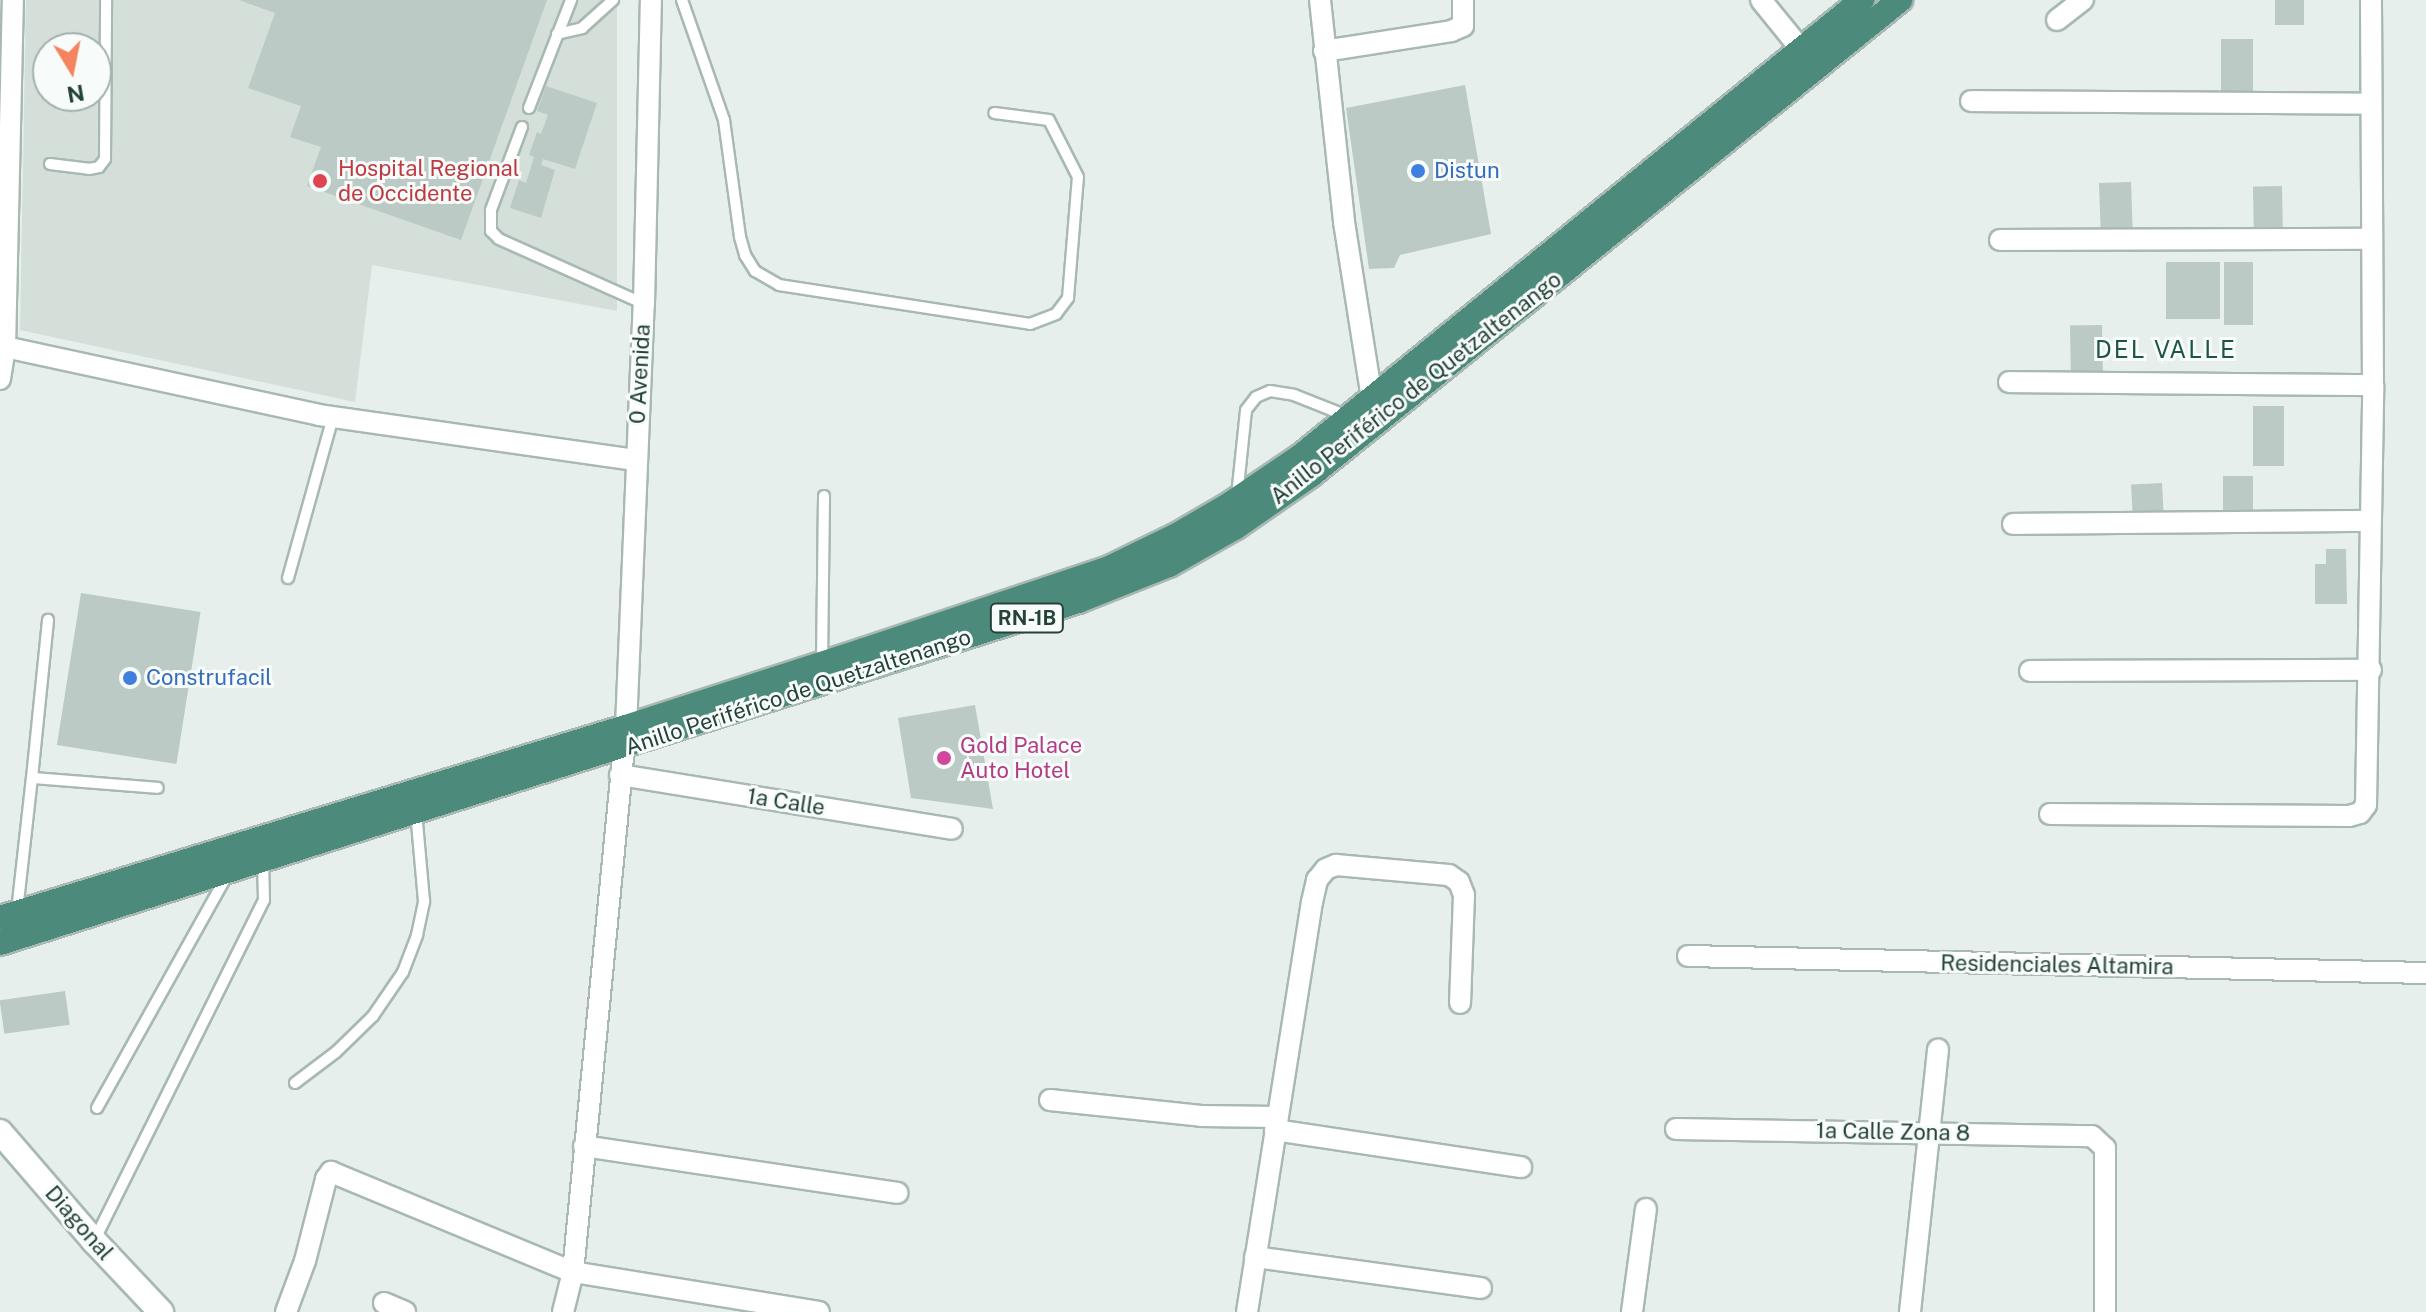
<!DOCTYPE html>
<html>
<head>
<meta charset="utf-8">
<style>
  body { margin:0 }
  #map { position:relative; width:2426px; height:1312px; overflow:hidden; background:#e6efeb; font-family:"Public Sans",sans-serif }
  div>[style] { position:absolute }
  [style*='--x'] { left:calc(var(--x)*1px); top:calc(var(--y)*1px); width:calc(var(--w)*1px); rotate:calc(var(--a)*1deg) }
  .built>* { inset:0; background:#d4dfda }
  .building>* { inset:0; background:#bbcac4; transform-origin:0 0 }
  .roads { filter:drop-shadow(2px 0 #a8b8b2) drop-shadow(-2px 0 #a8b8b2) drop-shadow(0 2px #a8b8b2) drop-shadow(0 -2px #a8b8b2) }
  .service>* { height:10px; margin:-5px; padding:0 5px; transform-origin:5px; border-radius:5px; background:#fff }
  .minor>* { height:20px; margin:-10px; padding:0 10px; transform-origin:10px; border-radius:10px; background:#fff }
  .tertiary>* { height:24px; margin:-12px; padding:0 12px; transform-origin:12px; border-radius:12px; background:#fff }
  .trunk>* { height:24px; margin:-12px; padding:0 12px; transform-origin:12px; border-radius:12px; background:#4c8a7c }
  .dots>* { width:22px; height:22px; translate:-50% -50%; box-sizing:border-box; border:4px solid #f7fbf9; border-radius:50% }
  span { translate:-50% -50%; white-space:nowrap; text-align:center; line-height:1.15; -webkit-text-stroke:6px #f7fbf9; paint-order:stroke }
  .shield-label span { padding:2px 6px; background:#f7fbf9; border:2px solid; border-radius:6px; -webkit-text-stroke-width:0 }
  .shield-label { font-size:20px; color:#24423a; font-weight:700 }
  .health-label { font-size:22px; color:#be3a42 }
  .left { translate:0 -50%; text-align:left }
  .shop-label { font-size:22px; color:#366cbe }
  .street-label { font-size:22px; color:#24423a }
  .hotel-label { font-size:22px; color:#b23c85 }
  .neighbourhood-label { font-size:24px; color:#1f5548; letter-spacing:2px }
  .north { position:absolute; left:32px; top:32px; width:80px; height:80px; box-sizing:border-box; background:#f7fbf9; border:2px solid #a3b1ad; border-radius:50%; rotate:170deg; font-size:22px; font-weight:700; line-height:32px; text-align:center; color:#24423a }
  .north::after { content:''; display:block; margin:auto; width:28px; height:36px; background:#f4845f; clip-path:polygon(50% 0,100% 100%,50% 72%,0 100%) }
</style>
</head>
<body>
<div id="map">
  <div class="built">
    <div style="clip-path:polygon(evenodd,26px 0,617px 0,617px 311px,372px 265px,355px 402px,20px 330px,26px 0,48px 48px,96px 48px,96px 96px,48px 96px,48px 48px)"></div>
  </div>
  <div class="building">
    <div style="clip-path:polygon(239px 0,547px 0,461px 240px,307px 186px,321px 147px,290px 137px,301px 106px,248px 88px,275px 13px)"></div>
    <div style="left:2275px;top:0;width:29px;height:25px"></div>
    <div style="left:2221px;top:39px;width:32px;height:59px"></div>
    <div style="clip-path:polygon(1465px 85px,1491px 234px,1400px 255px,1394px 268px,1369px 269px,1346px 108px)"></div>
    <div style="clip-path:polygon(546px 86px,597px 103px,575px 169px,543px 159px,541px 165px,555px 170px,541px 218px,510px 208px,519px 180px,526px 183px,534px 157px,529px 155px,537px 132px,541px 134px,548px 115px,537px 111px)"></div>
    <div style="left:2131px;top:182px;width:52px;height:32px;rotate:88deg"></div>
    <div style="left:2282px;top:186px;width:48px;height:29px;rotate:89deg"></div>
    <div style="left:2220px;top:262px;width:57px;height:54px;rotate:90deg"></div>
    <div style="left:2224px;top:262px;width:29px;height:63px"></div>
    <div style="left:2102px;top:325px;width:53px;height:32px;rotate:89deg"></div>
    <div style="left:2253px;top:406px;width:31px;height:60px"></div>
    <div style="left:2223px;top:476px;width:30px;height:39px"></div>
    <div style="left:2162px;top:483px;width:35px;height:31px;rotate:87deg"></div>
    <div style="clip-path:polygon(2326px 549px,2346px 549px,2347px 604px,2315px 604px,2315px 564px,2326px 564px)"></div>
    <div style="left:81px;top:593px;width:121px;height:154px;rotate:9deg"></div>
    <div style="clip-path:polygon(975px 705px,993px 809px,911px 798px,898px 718px)"></div>
    <div style="left:65px;top:991px;width:34px;height:66px;rotate:82deg"></div>
  </div>
  <div class="roads">
    <div class="service">
      <div style="--x:682;--y:0;--w:127;--a:70.7"></div>
      <div style="--x:724;--y:120;--w:118;--a:82.2"></div>
      <div style="--x:740;--y:237;--w:19;--a:74"></div>
      <div style="--x:745;--y:255;--w:19;--a:58"></div>
      <div style="--x:755;--y:271;--w:28;--a:30"></div>
      <div style="--x:779;--y:285;--w:254;--a:8.8"></div>
      <div style="--x:1030;--y:324;--w:28;--a:-21"></div>
      <div style="--x:1056;--y:314;--w:20;--a:-53"></div>
      <div style="--x:1068;--y:298;--w:121;--a:-85.3"></div>
      <div style="--x:1078;--y:177;--w:64;--a:-117"></div>
      <div style="--x:1049;--y:120;--w:55;--a:-172.7"></div>
      <div style="--x:557;--y:34;--w:26;--a:-13"></div>
      <div style="--x:582;--y:28;--w:42;--a:-42.1"></div>
      <div style="--x:529;--y:108;--w:116;--a:-68.7"></div>
      <div style="--x:522;--y:127;--w:89;--a:110.5"></div>
      <div style="--x:491;--y:210;--w:21;--a:90"></div>
      <div style="--x:491;--y:231;--w:11;--a:45"></div>
      <div style="--x:499;--y:239;--w:159;--a:24.1"></div>
      <div style="--x:50;--y:164;--w:39;--a:7"></div>
      <div style="--x:89;--y:169;--w:10;--a:-11"></div>
      <div style="--x:99;--y:167;--w:10;--a:-53"></div>
      <div style="--x:105;--y:159;--w:159;--a:-89.6"></div>
      <div style="--x:1237;--y:496;--w:86;--a:-84"></div>
      <div style="--x:1246;--y:410;--w:16;--a:-52"></div>
      <div style="--x:1256;--y:397;--w:15;--a:-23"></div>
      <div style="--x:1270;--y:391;--w:24;--a:9"></div>
      <div style="--x:1294;--y:395;--w:57;--a:21.6"></div>
      <div style="--x:288;--y:578;--w:167;--a:-74.4"></div>
      <div style="--x:822;--y:662;--w:166;--a:-89.3"></div>
      <div style="--x:32;--y:778;--w:159;--a:-84.2"></div>
      <div style="--x:17;--y:911;--w:134;--a:-83.6"></div>
      <div style="--x:32;--y:778;--w:126;--a:4.5"></div>
      <div style="--x:295;--y:1083;--w:51;--a:-37.1"></div>
      <div style="--x:336;--y:1052;--w:52;--a:-44.2"></div>
      <div style="--x:373;--y:1016;--w:53;--a:-55.7"></div>
      <div style="--x:403;--y:972;--w:40;--a:-69"></div>
      <div style="--x:417;--y:935;--w:35;--a:-78"></div>
      <div style="--x:424;--y:901;--w:89;--a:-95.1"></div>
      <div style="--x:97;--y:1108;--w:267;--a:-60.8"></div>
      <div style="--x:95;--y:1239;--w:379;--a:-63.5"></div>
      <div style="--x:264;--y:900;--w:40;--a:-91.4"></div>
    </div>
    <div class="minor">
      <div style="--x:1320;--y:0;--w:223;--a:83.8"></div>
      <div style="--x:1344;--y:222;--w:179;--a:81"></div>
      <div style="--x:1761;--y:0;--w:62;--a:50.9"></div>
      <div style="--x:2057;--y:20;--w:33;--a:-38"></div>
      <div style="--x:1324;--y:51;--w:129;--a:-8.9"></div>
      <div style="--x:1451;--y:31;--w:13;--a:-23"></div>
      <div style="--x:1463;--y:26;--w:26;--a:-90"></div>
      <div style="--x:1971;--y:101;--w:399;--a:0.4"></div>
      <div style="--x:2000;--y:240;--w:371;--a:-0.2"></div>
      <div style="--x:5;--y:347;--w:321;--a:12.2"></div>
      <div style="--x:319;--y:415;--w:320;--a:8.1"></div>
      <div style="--x:0;--y:379;--w:32;--a:-81"></div>
      <div style="--x:5;--y:347;--w:347;--a:-88.7"></div>
      <div style="--x:2009;--y:382;--w:364;--a:0.5"></div>
      <div style="--x:2013;--y:524;--w:357;--a:-0.5"></div>
      <div style="--x:2030;--y:671;--w:341;--a:-0.2"></div>
      <div style="--x:620;--y:775;--w:336;--a:9.2"></div>
      <div style="--x:2050;--y:814;--w:299;--a:0.4"></div>
      <div style="--x:2349;--y:816;--w:11;--a:-15"></div>
      <div style="--x:2360;--y:813;--w:10;--a:-53"></div>
      <div style="--x:2366;--y:805;--w:420;--a:-89"></div>
      <div style="--x:2373;--y:385;--w:385;--a:-90.3"></div>
      <div style="--x:1688;--y:956;--w:738;--a:1.32"></div>
      <div style="--x:1050;--y:1100;--w:152;--a:6"></div>
      <div style="--x:1201;--y:1116;--w:76;--a:0.8"></div>
      <div style="--x:1676;--y:1129;--w:416;--a:1"></div>
      <div style="--x:2092;--y:1136;--w:18;--a:43"></div>
      <div style="--x:2105;--y:1148;--w:164;--a:90"></div>
      <div style="--x:1275;--y:1130;--w:249;--a:8.6"></div>
      <div style="--x:584;--y:1146;--w:317;--a:8.5"></div>
      <div style="--x:1255;--y:1257;--w:228;--a:7.8"></div>
      <div style="--x:384;--y:1303;--w:23;--a:23"></div>
      <div style="--x:286;--y:1312;--w:54;--a:-69.6"></div>
      <div style="--x:305;--y:1261;--w:85;--a:-75.6"></div>
      <div style="--x:326;--y:1179;--w:9;--a:-54"></div>
      <div style="--x:331;--y:1172;--w:262;--a:22.5"></div>
      <div style="--x:573;--y:1272;--w:249;--a:9.2"></div>
      <div style="--x:563;--y:1312;--w:41;--a:-76"></div>
      <div style="--x:573;--y:1272;--w:548;--a:-84.45"></div>
      <div style="--x:626;--y:727;--w:423;--a:-87.6"></div>
      <div style="--x:644;--y:304;--w:304;--a:-88.7"></div>
      <div style="--x:1247;--y:1312;--w:415;--a:-81"></div>
      <div style="--x:1312;--y:902;--w:23;--a:-77"></div>
      <div style="--x:1317;--y:880;--w:14;--a:-51"></div>
      <div style="--x:1326;--y:869;--w:11;--a:-22"></div>
      <div style="--x:1336;--y:865;--w:113;--a:5.1"></div>
      <div style="--x:1449;--y:875;--w:12;--a:35"></div>
      <div style="--x:1459;--y:882;--w:14;--a:69"></div>
      <div style="--x:1464;--y:895;--w:108;--a:92.1"></div>
      <div style="--x:1632;--y:1312;--w:104;--a:-82.3"></div>
      <div style="--x:1910;--y:1312;--w:264;--a:-83.9"></div>
    </div>
    <div class="tertiary">
      <div style="--x:0;--y:1132;--w:144;--a:49.2"></div>
      <div style="--x:94;--y:1241;--w:98;--a:46.7"></div>
    </div>
    <div class="trunk">
      <div style="--x:0;--y:918;--w:654;--a:-16.97"></div>
      <div style="--x:626;--y:727;--w:250;--a:-17.9"></div>
      <div style="--x:864;--y:650;--w:258;--a:-18.5"></div>
      <div style="--x:1109;--y:568;--w:73;--a:-25.9"></div>
      <div style="--x:1175;--y:536;--w:64;--a:-30.2"></div>
      <div style="--x:1230;--y:504;--w:87;--a:-34.2"></div>
      <div style="--x:1302;--y:455;--w:722;--a:-39.09"></div>
      <div style="--x:0;--y:943;--w:1131;--a:-17.6"></div>
      <div style="--x:1078;--y:601;--w:98;--a:-21.6"></div>
      <div style="--x:1169;--y:565;--w:77;--a:-29.6"></div>
      <div style="--x:1236;--y:527;--w:91;--a:-34.7"></div>
      <div style="--x:1311;--y:475;--w:757;--a:-38.88"></div>
    </div>
  </div>
  <div class="dots">
    <div style="left:1418px;top:171px;background:#3f7fe0"></div>
    <div style="left:320px;top:181px;background:#e0444e"></div>
    <div style="left:130px;top:678px;background:#3f7fe0"></div>
    <div style="left:944px;top:758px;background:#d1479c"></div>
  </div>
  <div class="shield-label">
    <span style="left:1027px;top:618px">RN-1B</span>
  </div>
  <div class="health-label">
    <span class="left" style="left:338px;top:181px">Hospital Regional<br>de Occidente</span>
  </div>
  <div class="shop-label">
    <span class="left" style="left:1434px;top:171px">Distun</span>
    <span class="left" style="left:146px;top:678px">Construfacil</span>
  </div>
  <div class="street-label">
    <span style="left:640px;top:374px;rotate:-87deg">0 Avenida</span>
    <span style="left:1416px;top:388px;rotate:-38deg">Anillo Periférico de Quetzaltenango</span>
    <span style="left:798px;top:692px;rotate:-18deg">Anillo Periférico de Quetzaltenango</span>
    <span style="left:786px;top:802px;rotate:9deg">1a Calle</span>
    <span style="left:2057px;top:965px;rotate:1deg">Residenciales Altamira</span>
    <span style="left:1893px;top:1132px;rotate:1deg">1a Calle Zona 8</span>
    <span style="left:79px;top:1223px;rotate:49deg">Diagonal</span>
  </div>
  <div class="hotel-label">
    <span class="left" style="left:960px;top:758px">Gold Palace<br>Auto Hotel</span>
  </div>
  <div class="neighbourhood-label">
    <span style="left:2166px;top:350px">DEL VALLE</span>
  </div>
  <div class="north">N</div>
</div>
</body>
</html>
